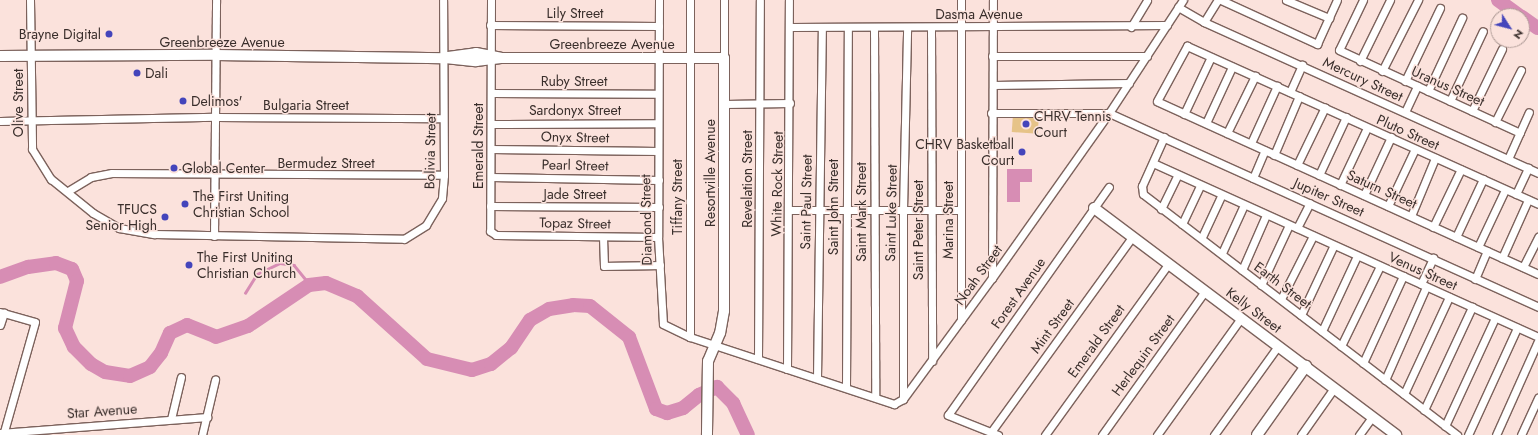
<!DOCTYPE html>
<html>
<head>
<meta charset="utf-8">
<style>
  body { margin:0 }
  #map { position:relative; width:1538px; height:435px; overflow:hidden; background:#fbe2dc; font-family:Jost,sans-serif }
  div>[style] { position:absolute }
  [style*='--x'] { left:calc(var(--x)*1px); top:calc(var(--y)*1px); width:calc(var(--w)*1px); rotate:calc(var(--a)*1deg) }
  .green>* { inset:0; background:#e6c388; transform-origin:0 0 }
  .water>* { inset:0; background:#d78db4 }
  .stream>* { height:2.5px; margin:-1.25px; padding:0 1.25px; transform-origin:1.25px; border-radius:1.25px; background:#d78db4 }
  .river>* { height:14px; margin:-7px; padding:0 7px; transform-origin:7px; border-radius:7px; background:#d78db4 }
  .roads { filter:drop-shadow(1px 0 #7c625c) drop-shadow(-1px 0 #7c625c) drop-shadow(0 1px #7c625c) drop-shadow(0 -1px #7c625c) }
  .street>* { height:7px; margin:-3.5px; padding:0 3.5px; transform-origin:3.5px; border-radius:3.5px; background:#fff }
  .secondary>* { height:10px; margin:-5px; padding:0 5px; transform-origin:5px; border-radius:5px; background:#fff }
  .dots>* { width:11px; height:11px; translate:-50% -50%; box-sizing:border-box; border:2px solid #fbe2dc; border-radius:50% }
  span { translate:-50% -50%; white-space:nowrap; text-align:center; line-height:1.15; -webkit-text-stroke:3px #fbe2dc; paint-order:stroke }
  .street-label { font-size:14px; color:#392e2b }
  .poi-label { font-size:14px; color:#392e2b }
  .right { translate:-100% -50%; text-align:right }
  .left { translate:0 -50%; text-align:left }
  .north { position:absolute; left:1490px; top:8px; width:40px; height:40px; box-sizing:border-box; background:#fbe2dc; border:1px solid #ad9a95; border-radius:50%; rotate:126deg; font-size:11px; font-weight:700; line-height:16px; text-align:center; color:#392e2b }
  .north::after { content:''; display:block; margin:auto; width:14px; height:18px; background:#4445bb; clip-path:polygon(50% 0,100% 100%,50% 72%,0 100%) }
</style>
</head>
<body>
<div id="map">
  <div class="green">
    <div style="left:1013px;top:114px;width:26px;height:18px;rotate:4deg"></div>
  </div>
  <div class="water">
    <div style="clip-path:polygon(1007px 169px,1032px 169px,1032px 182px,1020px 182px,1020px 202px,1007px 202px)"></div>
  </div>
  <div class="stream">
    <div style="--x:245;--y:293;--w:22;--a:-58"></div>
    <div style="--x:257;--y:274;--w:25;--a:-26"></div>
    <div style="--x:280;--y:263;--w:14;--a:8"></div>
    <div style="--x:294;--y:265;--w:19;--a:51"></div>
    <div style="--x:306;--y:280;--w:11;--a:22"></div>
  </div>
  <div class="river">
    <div style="--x:1498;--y:0;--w:27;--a:36"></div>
    <div style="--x:1522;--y:17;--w:19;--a:35"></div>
    <div style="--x:0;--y:277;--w:30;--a:-20"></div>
    <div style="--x:28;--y:267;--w:28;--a:-8"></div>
    <div style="--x:56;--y:263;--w:17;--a:21"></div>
    <div style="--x:72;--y:269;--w:13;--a:67"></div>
    <div style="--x:77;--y:281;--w:49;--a:104.3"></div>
    <div style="--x:65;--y:328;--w:21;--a:65"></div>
    <div style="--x:74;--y:347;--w:24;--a:45"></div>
    <div style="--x:91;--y:364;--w:16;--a:30"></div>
    <div style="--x:105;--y:372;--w:25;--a:9"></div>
    <div style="--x:130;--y:376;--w:22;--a:-24"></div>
    <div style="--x:150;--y:367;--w:18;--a:-52"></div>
    <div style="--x:161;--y:353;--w:22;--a:-66"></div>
    <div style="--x:170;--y:333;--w:19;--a:-25"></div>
    <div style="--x:187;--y:325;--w:31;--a:22"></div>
    <div style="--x:216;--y:337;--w:34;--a:-19"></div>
    <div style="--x:248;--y:326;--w:73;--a:-33.9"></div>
    <div style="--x:309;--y:285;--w:17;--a:-7"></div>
    <div style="--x:326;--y:283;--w:34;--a:23"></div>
    <div style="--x:357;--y:296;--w:94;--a:42"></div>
    <div style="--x:427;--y:359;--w:46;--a:13.7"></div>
    <div style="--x:472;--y:370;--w:20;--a:-18"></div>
    <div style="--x:491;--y:364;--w:26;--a:-39"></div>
    <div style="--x:511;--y:348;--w:34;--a:-56"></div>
    <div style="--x:530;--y:320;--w:22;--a:-30"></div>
    <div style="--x:549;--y:309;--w:24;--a:-9"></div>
    <div style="--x:573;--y:305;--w:17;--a:3"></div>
    <div style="--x:590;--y:306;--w:50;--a:38.5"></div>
    <div style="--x:629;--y:337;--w:77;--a:69.4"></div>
    <div style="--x:656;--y:409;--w:12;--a:20"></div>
    <div style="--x:667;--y:413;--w:17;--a:-17"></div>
    <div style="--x:683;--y:408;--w:21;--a:-39"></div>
    <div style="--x:699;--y:395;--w:20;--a:-24"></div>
    <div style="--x:717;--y:387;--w:23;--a:45"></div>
    <div style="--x:733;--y:403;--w:35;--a:65"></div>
  </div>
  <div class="roads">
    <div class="street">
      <div style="--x:30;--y:0;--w:149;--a:89.2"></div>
      <div style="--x:32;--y:149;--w:36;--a:58"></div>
      <div style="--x:51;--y:179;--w:54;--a:39"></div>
      <div style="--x:93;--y:213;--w:30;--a:30"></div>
      <div style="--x:119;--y:228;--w:36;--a:10"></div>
      <div style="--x:154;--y:234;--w:250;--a:1.1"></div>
      <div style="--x:404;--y:239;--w:26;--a:-32"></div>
      <div style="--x:426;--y:225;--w:31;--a:-59"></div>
      <div style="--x:442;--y:198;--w:23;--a:-85"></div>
      <div style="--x:444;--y:175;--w:175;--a:-90.3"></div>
      <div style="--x:491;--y:0;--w:231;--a:90.2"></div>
      <div style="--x:490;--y:231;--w:7;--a:34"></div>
      <div style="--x:496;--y:235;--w:162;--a:0.7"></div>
      <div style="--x:659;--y:0;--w:237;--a:90.2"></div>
      <div style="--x:658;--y:237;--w:87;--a:86.7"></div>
      <div style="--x:663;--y:324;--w:30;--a:26"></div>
      <div style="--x:690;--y:337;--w:215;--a:18.2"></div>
      <div style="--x:894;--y:404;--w:10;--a:-29"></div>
      <div style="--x:903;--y:399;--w:150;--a:-53.7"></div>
      <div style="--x:992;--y:278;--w:202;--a:-54.7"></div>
      <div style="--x:1109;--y:113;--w:135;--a:-56.8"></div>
      <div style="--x:690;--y:0;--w:337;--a:90"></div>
      <div style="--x:724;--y:0;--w:58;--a:90"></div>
      <div style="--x:961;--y:0;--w:320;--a:90"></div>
      <div style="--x:1221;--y:0;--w:106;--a:24.6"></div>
      <div style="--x:1317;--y:44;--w:48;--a:-65.6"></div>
      <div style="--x:1286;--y:0;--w:47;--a:22.7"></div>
      <div style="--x:1363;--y:0;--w:55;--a:115.6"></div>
      <div style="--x:1339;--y:50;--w:199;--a:24.6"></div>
      <div style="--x:1178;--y:7;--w:30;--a:30"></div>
      <div style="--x:1204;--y:22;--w:367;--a:24.3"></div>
      <div style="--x:1204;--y:22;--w:26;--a:-58"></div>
      <div style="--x:490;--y:25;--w:169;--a:0.3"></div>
      <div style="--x:791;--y:27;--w:376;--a:-0.3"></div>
      <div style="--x:874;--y:27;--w:370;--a:89.8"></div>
      <div style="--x:931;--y:27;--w:334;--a:89.8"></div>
      <div style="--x:1131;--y:27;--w:31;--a:-59"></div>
      <div style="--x:992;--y:56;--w:155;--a:0"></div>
      <div style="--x:1360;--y:61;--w:68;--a:-63.8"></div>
      <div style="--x:1382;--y:71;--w:80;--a:-63.1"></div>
      <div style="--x:1405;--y:81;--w:81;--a:-64.4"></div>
      <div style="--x:993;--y:85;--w:136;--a:-0.8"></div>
      <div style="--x:1428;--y:91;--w:81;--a:-65"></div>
      <div style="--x:1290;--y:92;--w:30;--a:-66"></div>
      <div style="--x:491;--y:93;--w:166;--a:0.3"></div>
      <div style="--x:1450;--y:101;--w:77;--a:-64.8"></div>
      <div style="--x:725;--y:104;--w:65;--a:-0.9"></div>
      <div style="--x:1472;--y:111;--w:69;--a:-64.2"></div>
      <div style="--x:1405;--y:112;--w:29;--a:-65"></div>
      <div style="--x:991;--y:113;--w:118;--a:0"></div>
      <div style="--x:1109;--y:113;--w:471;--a:24.3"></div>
      <div style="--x:1184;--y:114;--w:63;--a:-64.7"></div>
      <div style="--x:0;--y:121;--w:216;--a:-1.1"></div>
      <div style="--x:216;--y:117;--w:227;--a:0.3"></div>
      <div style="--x:1495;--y:122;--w:58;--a:-63.4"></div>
      <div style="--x:1206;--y:123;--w:62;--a:-65.1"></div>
      <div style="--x:491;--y:124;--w:167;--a:-0.3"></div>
      <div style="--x:1227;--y:133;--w:64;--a:-63.8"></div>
      <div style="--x:1164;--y:137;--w:54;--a:114.2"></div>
      <div style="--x:1142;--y:186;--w:8;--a:83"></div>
      <div style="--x:1143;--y:194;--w:396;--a:37.5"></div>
      <div style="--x:1251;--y:143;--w:63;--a:-65.5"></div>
      <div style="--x:491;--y:149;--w:167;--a:0.7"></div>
      <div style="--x:1274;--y:155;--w:64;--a:-67"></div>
      <div style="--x:1508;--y:159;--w:51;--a:-65.9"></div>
      <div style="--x:1153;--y:163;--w:422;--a:24.3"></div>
      <div style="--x:1297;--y:165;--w:64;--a:-64.2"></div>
      <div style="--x:1319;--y:175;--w:64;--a:-65"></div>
      <div style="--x:491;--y:177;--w:168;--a:1"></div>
      <div style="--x:1253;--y:178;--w:30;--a:-67"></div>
      <div style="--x:1340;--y:185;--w:63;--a:-64.7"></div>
      <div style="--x:68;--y:191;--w:27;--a:-31"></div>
      <div style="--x:91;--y:177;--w:21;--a:-11"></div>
      <div style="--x:112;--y:173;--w:332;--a:0.3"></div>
      <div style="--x:1516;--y:194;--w:29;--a:-65"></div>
      <div style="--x:1364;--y:195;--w:64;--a:-65"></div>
      <div style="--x:490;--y:206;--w:169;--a:0.3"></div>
      <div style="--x:1388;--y:206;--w:63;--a:-64.7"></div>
      <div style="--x:1161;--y:209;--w:37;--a:-64"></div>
      <div style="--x:790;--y:210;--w:171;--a:0"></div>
      <div style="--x:1411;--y:216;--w:63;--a:-67.5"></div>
      <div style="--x:1182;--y:224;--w:42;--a:-64.7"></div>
      <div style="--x:1433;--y:227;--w:64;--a:-64.2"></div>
      <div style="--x:1297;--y:228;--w:28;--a:-63"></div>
      <div style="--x:214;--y:236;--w:236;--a:-89.5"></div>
      <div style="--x:603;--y:237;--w:29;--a:88"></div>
      <div style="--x:604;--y:266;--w:56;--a:-1"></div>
      <div style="--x:1202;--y:237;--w:45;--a:-65.1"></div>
      <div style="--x:1456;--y:237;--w:64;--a:-65"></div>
      <div style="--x:1478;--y:247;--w:63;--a:-64.7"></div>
      <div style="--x:1487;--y:251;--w:56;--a:24.3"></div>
      <div style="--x:1222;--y:253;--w:53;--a:-65.4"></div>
      <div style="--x:1502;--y:258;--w:64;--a:-65.9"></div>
      <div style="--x:1523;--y:267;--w:34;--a:-63"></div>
      <div style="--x:1242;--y:270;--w:60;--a:-66.4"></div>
      <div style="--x:992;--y:278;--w:278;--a:-89.8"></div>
      <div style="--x:1475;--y:279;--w:30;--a:-67"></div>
      <div style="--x:1487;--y:251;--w:362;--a:-155.6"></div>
      <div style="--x:1157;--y:101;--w:63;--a:-61.4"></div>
      <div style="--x:1187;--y:46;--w:385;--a:24.2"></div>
      <div style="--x:1421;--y:284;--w:29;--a:-65"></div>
      <div style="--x:1261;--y:285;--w:66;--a:-65"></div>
      <div style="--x:1281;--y:299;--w:71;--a:-63.1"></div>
      <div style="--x:0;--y:312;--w:36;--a:16"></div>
      <div style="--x:35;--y:322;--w:117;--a:105.8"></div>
      <div style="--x:1301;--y:315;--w:77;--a:-64.8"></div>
      <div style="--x:0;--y:325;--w:13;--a:-72"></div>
      <div style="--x:1322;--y:331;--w:83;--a:-65"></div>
      <div style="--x:1341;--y:346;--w:89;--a:-64"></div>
      <div style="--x:758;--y:359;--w:359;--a:-89.7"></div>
      <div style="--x:1363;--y:363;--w:96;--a:-65.3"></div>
      <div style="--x:787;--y:369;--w:369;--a:-89.7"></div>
      <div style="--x:817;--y:378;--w:351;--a:-89.2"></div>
      <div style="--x:1385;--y:380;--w:102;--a:-66.2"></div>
      <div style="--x:846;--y:387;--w:360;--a:-89.7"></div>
      <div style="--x:1404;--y:394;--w:107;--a:-65.1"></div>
      <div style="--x:903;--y:399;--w:189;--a:-90"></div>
      <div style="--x:903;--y:210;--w:183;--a:-88.7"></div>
      <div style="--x:1424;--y:410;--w:114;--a:-65"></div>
      <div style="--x:171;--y:419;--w:43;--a:-76.6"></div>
      <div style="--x:1445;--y:426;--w:119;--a:-65.2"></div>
      <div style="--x:991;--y:432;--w:242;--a:-54.1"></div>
      <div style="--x:0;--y:433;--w:208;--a:-4.4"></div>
      <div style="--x:202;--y:435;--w:57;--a:-76.7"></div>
      <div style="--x:998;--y:435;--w:54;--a:-158.2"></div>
      <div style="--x:948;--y:415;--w:279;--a:-54.8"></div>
      <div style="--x:1045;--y:435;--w:212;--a:-54.2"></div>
      <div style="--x:1102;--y:435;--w:177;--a:-54.4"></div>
      <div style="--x:1157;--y:435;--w:144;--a:-54.3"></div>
      <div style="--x:1214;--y:435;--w:110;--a:-54.3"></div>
      <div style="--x:1301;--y:435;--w:57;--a:-54.9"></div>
      <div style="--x:1359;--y:435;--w:22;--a:-54"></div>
      <div style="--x:1468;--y:435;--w:118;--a:-65.4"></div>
      <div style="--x:1496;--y:435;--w:103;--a:-65.9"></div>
      <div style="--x:1521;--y:435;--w:41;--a:-65.3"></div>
    </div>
    <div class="secondary">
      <div style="--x:0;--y:56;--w:216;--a:-0.3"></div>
      <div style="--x:216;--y:55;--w:229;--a:0.8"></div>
      <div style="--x:445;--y:58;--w:31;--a:6"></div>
      <div style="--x:476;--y:61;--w:25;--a:-7"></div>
      <div style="--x:501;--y:58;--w:223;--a:0"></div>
      <div style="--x:724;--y:58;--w:253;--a:90"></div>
      <div style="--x:724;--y:311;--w:22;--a:100"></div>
      <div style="--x:720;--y:333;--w:30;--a:113"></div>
      <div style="--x:708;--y:361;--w:74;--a:90.8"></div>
      <div style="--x:448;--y:57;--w:28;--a:-8"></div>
      <div style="--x:476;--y:53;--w:25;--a:11"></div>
      <div style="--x:1094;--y:208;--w:378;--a:36.9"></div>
      <div style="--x:1257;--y:435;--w:85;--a:-54.6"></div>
    </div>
  </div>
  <div class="dots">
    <div style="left:109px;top:34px;background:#4445bb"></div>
    <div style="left:137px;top:73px;background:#4445bb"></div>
    <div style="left:183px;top:101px;background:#4445bb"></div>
    <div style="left:1026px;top:124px;background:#4445bb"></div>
    <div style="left:1022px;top:152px;background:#4445bb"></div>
    <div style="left:174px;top:168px;background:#4445bb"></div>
    <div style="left:185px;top:204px;background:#4445bb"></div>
    <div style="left:165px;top:217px;background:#4445bb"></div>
    <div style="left:189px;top:265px;background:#4445bb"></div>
  </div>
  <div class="street-label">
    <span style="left:575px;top:13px">Lily Street</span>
    <span style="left:979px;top:14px">Dasma Avenue</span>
    <span style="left:222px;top:42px">Greenbreeze Avenue</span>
    <span style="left:612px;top:44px">Greenbreeze Avenue</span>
    <span style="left:1363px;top:79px;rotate:25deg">Mercury Street</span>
    <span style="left:574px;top:81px">Ruby Street</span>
    <span style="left:1448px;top:86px;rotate:24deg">Uranus Street</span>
    <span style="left:18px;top:103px;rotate:-90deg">Olive Street</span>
    <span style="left:306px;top:105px">Bulgaria Street</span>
    <span style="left:575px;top:110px">Sardonyx Street</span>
    <span style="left:1408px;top:132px;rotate:24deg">Pluto Street</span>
    <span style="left:575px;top:137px;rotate:1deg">Onyx Street</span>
    <span style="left:478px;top:146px;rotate:-90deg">Emerald Street</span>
    <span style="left:430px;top:151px;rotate:-89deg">Bolivia Street</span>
    <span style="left:326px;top:163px">Bermudez Street</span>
    <span style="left:575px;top:165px;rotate:1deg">Pearl Street</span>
    <span style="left:710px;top:173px;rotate:-90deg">Resortville Avenue</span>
    <span style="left:747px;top:179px;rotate:-90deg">Revelation Street</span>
    <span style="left:777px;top:184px;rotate:-89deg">White Rock Street</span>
    <span style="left:1382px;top:189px;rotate:24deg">Saturn Street</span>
    <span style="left:575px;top:194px">Jade Street</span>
    <span style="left:677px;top:197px;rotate:-90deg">Tiffany Street</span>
    <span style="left:1329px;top:197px;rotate:24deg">Jupiter Street</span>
    <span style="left:806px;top:202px;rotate:-89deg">Saint Paul Street</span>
    <span style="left:833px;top:207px;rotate:-90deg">Saint John Street</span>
    <span style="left:861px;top:212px;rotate:-90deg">Saint Mark Street</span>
    <span style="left:891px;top:213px;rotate:-89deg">Saint Luke Street</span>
    <span style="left:646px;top:220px;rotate:-91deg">Diamond Street</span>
    <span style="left:948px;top:220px;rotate:-90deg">Marina Street</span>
    <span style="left:575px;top:223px;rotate:1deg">Topaz Street</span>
    <span style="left:918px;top:230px;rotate:-90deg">Saint Peter Street</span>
    <span style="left:1423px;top:271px;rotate:24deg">Venus Street</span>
    <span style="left:978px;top:275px;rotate:-54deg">Noah Street</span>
    <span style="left:1283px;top:285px;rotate:37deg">Earth Street</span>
    <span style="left:1018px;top:293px;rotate:-55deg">Forest Avenue</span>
    <span style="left:1254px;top:310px;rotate:37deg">Kelly Street</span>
    <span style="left:1052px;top:326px;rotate:-54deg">Mint Street</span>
    <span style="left:1096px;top:341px;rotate:-54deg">Emerald Street</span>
    <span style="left:1143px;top:355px;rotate:-54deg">Herlequin Street</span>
    <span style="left:102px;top:411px;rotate:-4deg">Star Avenue</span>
  </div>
  <div class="poi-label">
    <span class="right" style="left:101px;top:34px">Brayne Digital</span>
    <span class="left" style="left:145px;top:73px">Dali</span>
    <span class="left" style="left:191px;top:101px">Delimos'</span>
    <span class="left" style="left:1034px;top:124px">CHRV Tennis<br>Court</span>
    <span class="right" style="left:1014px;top:152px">CHRV Basketball<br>Court</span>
    <span class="left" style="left:182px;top:168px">Global Center</span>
    <span class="left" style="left:193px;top:204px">The First Uniting<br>Christian School</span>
    <span class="right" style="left:157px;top:217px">TFUCS<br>Senior High</span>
    <span class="left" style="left:197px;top:265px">The First Uniting<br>Christian Church</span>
  </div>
  <div class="north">N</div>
</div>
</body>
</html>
